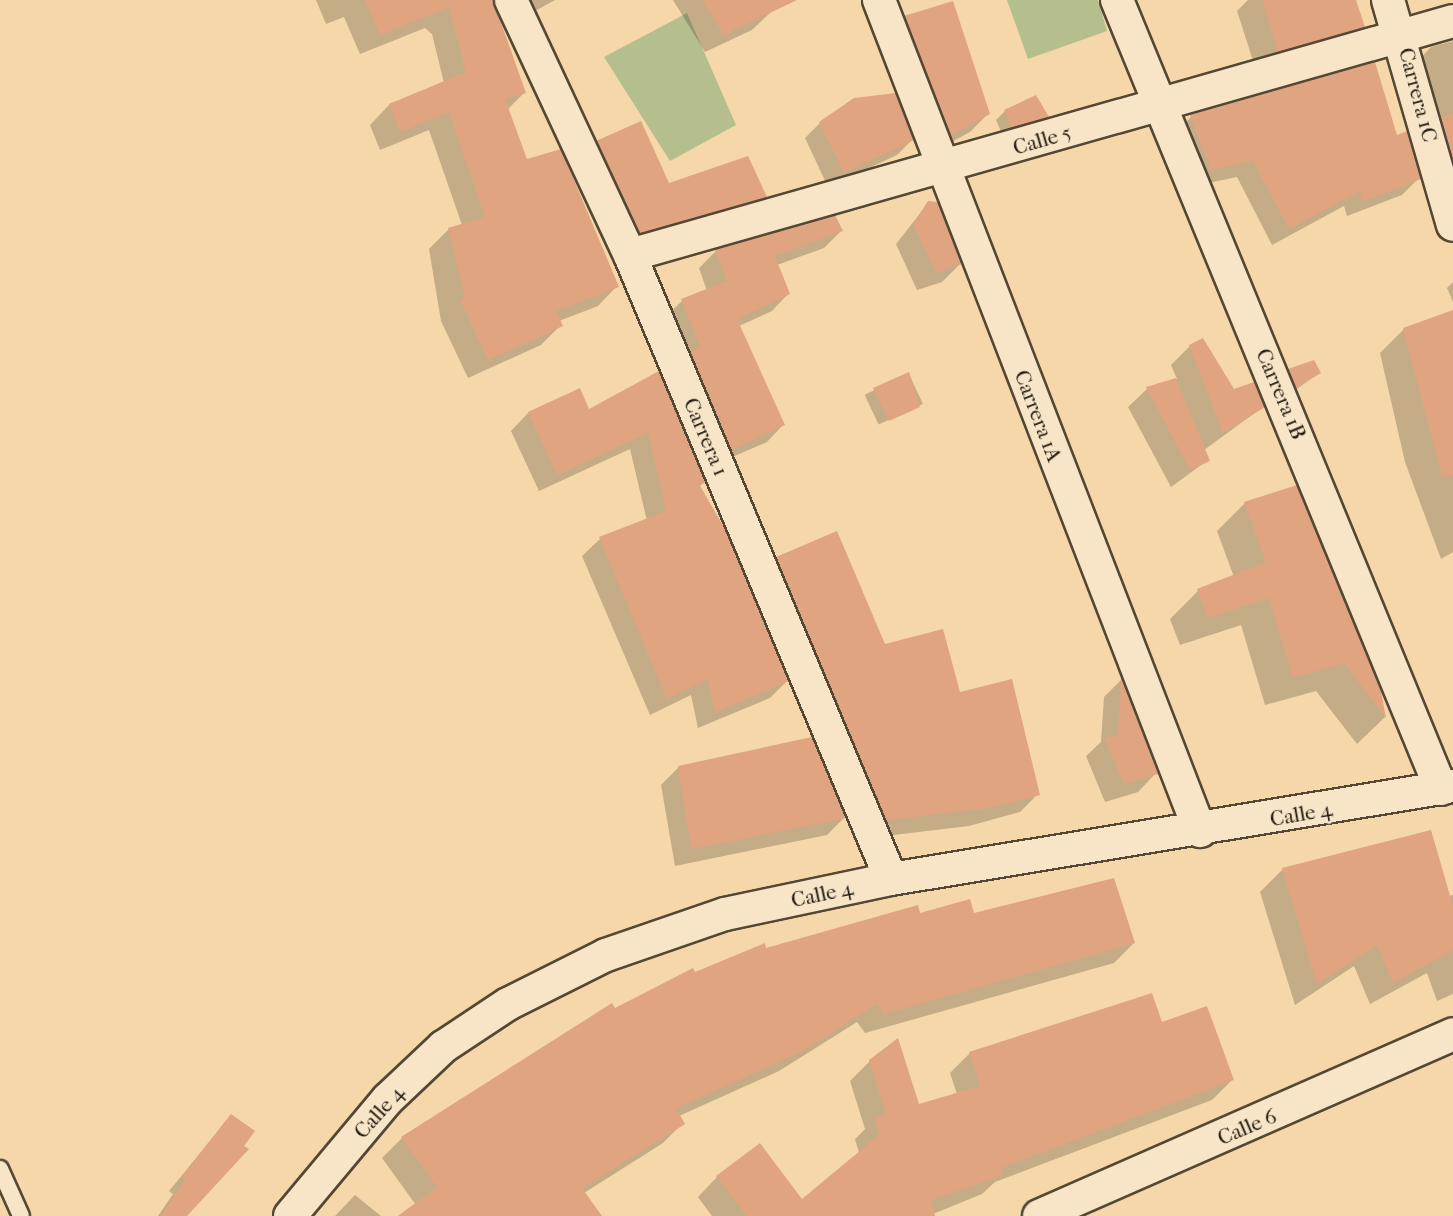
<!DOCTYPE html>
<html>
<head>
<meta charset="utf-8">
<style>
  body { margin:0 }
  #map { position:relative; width:1453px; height:1216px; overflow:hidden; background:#f5d7a9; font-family:"IM FELL French Canon",serif }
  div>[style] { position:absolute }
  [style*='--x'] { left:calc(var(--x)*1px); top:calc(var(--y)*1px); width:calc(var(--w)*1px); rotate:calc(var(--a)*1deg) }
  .green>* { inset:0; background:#b5bf8d }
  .shadow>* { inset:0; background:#0003; transform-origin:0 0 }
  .building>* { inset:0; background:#e1a480 }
  .roads { filter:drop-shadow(2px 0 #544734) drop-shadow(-2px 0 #544734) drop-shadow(0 2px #544734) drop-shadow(0 -2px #544734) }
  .lane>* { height:16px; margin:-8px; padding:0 8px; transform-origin:8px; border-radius:8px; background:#f8e5c7 }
  .street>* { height:32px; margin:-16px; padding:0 16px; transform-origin:16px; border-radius:16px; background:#f8e5c7 }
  span { translate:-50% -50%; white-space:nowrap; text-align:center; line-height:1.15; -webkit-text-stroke:5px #f8e5c7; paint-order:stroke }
  .street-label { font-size:21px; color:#1e170d }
</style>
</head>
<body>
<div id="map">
  <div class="green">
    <div style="clip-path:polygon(1007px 0,1098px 0,1107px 31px,1028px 59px)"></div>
    <div style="clip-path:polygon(687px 13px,736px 125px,670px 161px,604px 57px)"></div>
  </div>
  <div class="shadow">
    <div style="clip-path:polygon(316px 0,555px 0,513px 23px,501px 4px,493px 4px,524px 93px,507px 110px,526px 161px,617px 286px,598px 306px,559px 321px,561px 325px,541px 345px,468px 378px,441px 321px,429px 249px,449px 229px,462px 225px,429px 130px,380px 150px,370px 125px,389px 105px,444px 83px,432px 34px,425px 28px,360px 54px,344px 17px,326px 24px)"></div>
    <div style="clip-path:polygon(673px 0,763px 0,771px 12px,752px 30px,705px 52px)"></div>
    <div style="clip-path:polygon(1248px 0,1355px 0,1363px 27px,1341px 49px,1257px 73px,1237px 11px)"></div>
    <div style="clip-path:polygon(905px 17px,989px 113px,970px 132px,933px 152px,887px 35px)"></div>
    <div style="clip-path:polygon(1453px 41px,1453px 151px,1443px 151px,1413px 66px,1431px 47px)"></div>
    <div style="clip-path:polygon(1005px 111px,1047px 117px,1039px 126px,1003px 136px,996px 120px)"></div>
    <div style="clip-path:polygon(1191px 117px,1396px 137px,1419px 178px,1402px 195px,1347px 216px,1344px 206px,1272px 245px,1237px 177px,1194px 186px,1175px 133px)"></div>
    <div style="clip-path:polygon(820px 123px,912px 140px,897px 155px,828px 187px,805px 138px)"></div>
    <div style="clip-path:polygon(597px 142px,668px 185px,765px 197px,749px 213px,623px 249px,581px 158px)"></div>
    <div style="clip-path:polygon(929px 202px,960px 264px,942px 282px,917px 290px,896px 244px)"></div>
    <div style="clip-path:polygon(841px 231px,824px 248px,777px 265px,788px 294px,772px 311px,739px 326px,783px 425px,767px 442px,714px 465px,665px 317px,682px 301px,707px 291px,699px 268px,716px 251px)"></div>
    <div style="clip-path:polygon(1453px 282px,1453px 302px,1447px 288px)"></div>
    <div style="clip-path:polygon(1453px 311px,1453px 552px,1441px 559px,1405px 462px,1380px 353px,1404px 329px)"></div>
    <div style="clip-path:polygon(1190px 346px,1234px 391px,1263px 407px,1204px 450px,1208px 460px,1171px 487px,1128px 407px,1147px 389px,1177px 379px,1171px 365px)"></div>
    <div style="clip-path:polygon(1289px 371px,1319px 373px,1287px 396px,1280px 380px)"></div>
    <div style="clip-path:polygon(658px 373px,704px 482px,699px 487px,787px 681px,770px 698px,698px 728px,691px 695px,650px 715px,582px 556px,600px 539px,647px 521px,630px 449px,539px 491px,511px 431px,528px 413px,579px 390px,588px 411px)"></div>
    <div style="left:909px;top:374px;width:33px;height:49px;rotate:65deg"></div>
    <div style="clip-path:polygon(1245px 503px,1380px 691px,1385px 717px,1357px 744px,1316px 691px,1265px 705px,1241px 625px,1180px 645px,1170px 619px,1198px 591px,1234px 577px,1217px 531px)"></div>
    <div style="clip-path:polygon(777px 559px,884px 646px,959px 694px,1038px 794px,1020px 812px,969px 826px,868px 838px,759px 577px)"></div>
    <div style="clip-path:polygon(1121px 680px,1156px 773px,1138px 792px,1105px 802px,1086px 756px,1101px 742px,1104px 697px)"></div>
    <div style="clip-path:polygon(678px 768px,844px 818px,827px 835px,675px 866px,661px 785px)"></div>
    <div style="clip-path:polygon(1430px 832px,1448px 896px,1453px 895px,1453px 994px,1437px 1001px,1427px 973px,1370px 1004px,1354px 966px,1295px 1005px,1260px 892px,1282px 870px)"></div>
    <div style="clip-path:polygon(919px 915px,973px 915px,1134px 943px,1114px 963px,865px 1033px,857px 1022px,779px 1071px,679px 1116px,683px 1123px,663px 1143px,584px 1193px,600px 1216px,400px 1216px,416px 1205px,382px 1158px,402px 1138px,612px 1005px,614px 1010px,765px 950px)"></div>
    <div style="clip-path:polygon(1161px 1024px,1232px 1080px,1212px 1100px,995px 1182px,982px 1194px,928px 1216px,712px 1216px,698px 1197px,717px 1177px,802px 1201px,859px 1153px,855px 1139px,865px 1129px,850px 1081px,870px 1061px,918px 1106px,957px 1094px,950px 1073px,970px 1053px)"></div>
    <div style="clip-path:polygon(231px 1116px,185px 1216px,158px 1216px,173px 1194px,169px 1191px)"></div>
    <div style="clip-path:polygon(355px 1195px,381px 1216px,335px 1216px)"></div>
  </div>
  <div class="building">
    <div style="clip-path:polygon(365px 0,493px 0,526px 93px,505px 99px,527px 159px,561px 149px,619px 287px,556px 311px,563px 326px,488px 360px,460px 300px,465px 298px,448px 228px,485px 217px,449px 112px,400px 132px,389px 104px,466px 72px,449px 7px,380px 35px)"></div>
    <div style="clip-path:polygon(702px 0,797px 0,724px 35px)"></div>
    <div style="clip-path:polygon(1262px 0,1356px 0,1365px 27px,1278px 52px)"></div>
    <div style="clip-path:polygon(953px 1px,990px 114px,951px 135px,904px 16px)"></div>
    <div style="clip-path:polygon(1375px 62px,1397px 135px,1407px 131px,1421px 179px,1363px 201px,1360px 191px,1289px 229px,1253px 161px,1211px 170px,1190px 115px)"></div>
    <div style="clip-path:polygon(896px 93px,914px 140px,844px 173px,819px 122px,854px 98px)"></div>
    <div style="clip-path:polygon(1036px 95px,1049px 117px,1012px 128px,1004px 110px)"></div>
    <div style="clip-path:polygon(1453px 113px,1453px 160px,1441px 118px)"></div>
    <div style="clip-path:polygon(641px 121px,669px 183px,748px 156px,767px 197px,640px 233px,596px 141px)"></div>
    <div style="clip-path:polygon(928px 201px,938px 202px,962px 264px,936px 273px,913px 224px)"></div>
    <div style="clip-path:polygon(835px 215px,843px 231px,775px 256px,790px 294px,737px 319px,785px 425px,731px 450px,690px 352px,700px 346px,681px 299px,727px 281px,715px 250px)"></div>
    <div style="clip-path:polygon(1453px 310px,1453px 475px,1442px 476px,1403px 328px)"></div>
    <div style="clip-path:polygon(1203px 338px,1234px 389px,1254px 382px,1265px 407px,1223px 433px,1189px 345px)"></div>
    <div style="clip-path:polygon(1314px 360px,1321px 373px,1296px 388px,1288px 369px)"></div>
    <div style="clip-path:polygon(659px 371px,706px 483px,699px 484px,725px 529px,789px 681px,715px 712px,708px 679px,667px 699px,599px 537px,666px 511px,648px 433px,557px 475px,528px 412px,580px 388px,589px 409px)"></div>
    <div style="clip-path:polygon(909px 372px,920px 407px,889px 421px,873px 388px)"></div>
    <div style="clip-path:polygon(1176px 378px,1210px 461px,1190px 470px,1146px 387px)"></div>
    <div style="clip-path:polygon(1297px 485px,1381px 691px,1386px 718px,1344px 663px,1293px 678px,1269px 598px,1208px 618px,1197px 589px,1266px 562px,1244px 502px)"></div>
    <div style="clip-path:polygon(837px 531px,885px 644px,943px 629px,960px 692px,1012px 679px,1040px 795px,989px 808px,886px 820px,776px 557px)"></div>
    <div style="clip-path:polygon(1121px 677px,1158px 774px,1124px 784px,1104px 737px,1118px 736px)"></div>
    <div style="clip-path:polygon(812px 737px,846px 818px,691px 849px,678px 766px)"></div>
    <div style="clip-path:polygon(1431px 830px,1453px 906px,1453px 950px,1393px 983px,1377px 945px,1317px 984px,1282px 868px)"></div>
    <div style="clip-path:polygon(1114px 878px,1135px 943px,884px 1014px,877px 1004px,801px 1052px,676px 1108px,685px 1124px,582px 1188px,602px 1216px,398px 1216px,437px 1187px,401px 1137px,612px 1003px,615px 1008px,693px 968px,695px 972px,765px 943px,766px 948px,918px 905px,920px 913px,970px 899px,974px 913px)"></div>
    <div style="clip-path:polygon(1152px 993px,1162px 1022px,1207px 1006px,1234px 1080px,1001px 1168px,1003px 1175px,931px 1200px,935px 1216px,747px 1216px,716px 1176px,760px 1143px,802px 1199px,879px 1135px,874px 1118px,886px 1114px,869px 1060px,898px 1038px,919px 1104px,980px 1086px,969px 1052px)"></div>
    <div style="clip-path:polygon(231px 1114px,255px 1131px,244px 1146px,249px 1149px,187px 1216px,161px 1216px,185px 1180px,181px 1177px)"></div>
  </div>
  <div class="roads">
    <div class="lane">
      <div style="--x:0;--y:1169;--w:51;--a:65.9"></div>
    </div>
    <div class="street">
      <div style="--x:511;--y:0;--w:281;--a:65"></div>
      <div style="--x:630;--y:255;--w:676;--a:67.3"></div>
      <div style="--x:879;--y:0;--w:891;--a:68.88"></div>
      <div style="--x:1117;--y:0;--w:853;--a:67.67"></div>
      <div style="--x:1388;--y:0;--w:234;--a:73.9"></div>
      <div style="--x:630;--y:255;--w:856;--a:-15.87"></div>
      <div style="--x:290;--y:1216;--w:153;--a:-50.1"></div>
      <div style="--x:388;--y:1099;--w:76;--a:-43.4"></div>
      <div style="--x:443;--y:1047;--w:78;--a:-33.5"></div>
      <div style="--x:508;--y:1004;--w:110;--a:-26.6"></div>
      <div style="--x:606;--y:955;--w:126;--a:-19"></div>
      <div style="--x:725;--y:914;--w:170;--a:-11.9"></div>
      <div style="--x:891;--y:879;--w:570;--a:-9.4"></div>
      <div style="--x:1039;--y:1216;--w:452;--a:-23.7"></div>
    </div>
  </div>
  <div class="street-label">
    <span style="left:1418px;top:95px;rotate:75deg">Carrera 1C</span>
    <span style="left:1042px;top:140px;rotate:-16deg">Calle 5</span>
    <span style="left:1281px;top:394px;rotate:67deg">Carrera 1B</span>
    <span style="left:1038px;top:416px;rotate:69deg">Carrera 1A</span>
    <span style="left:706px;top:437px;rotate:67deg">Carrera 1</span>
    <span style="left:1301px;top:814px;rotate:-10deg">Calle 4</span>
    <span style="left:822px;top:894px;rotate:-12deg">Calle 4</span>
    <span style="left:379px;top:1112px;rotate:-48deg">Calle 4</span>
    <span style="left:1247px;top:1127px;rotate:-23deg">Calle 6</span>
  </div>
</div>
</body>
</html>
